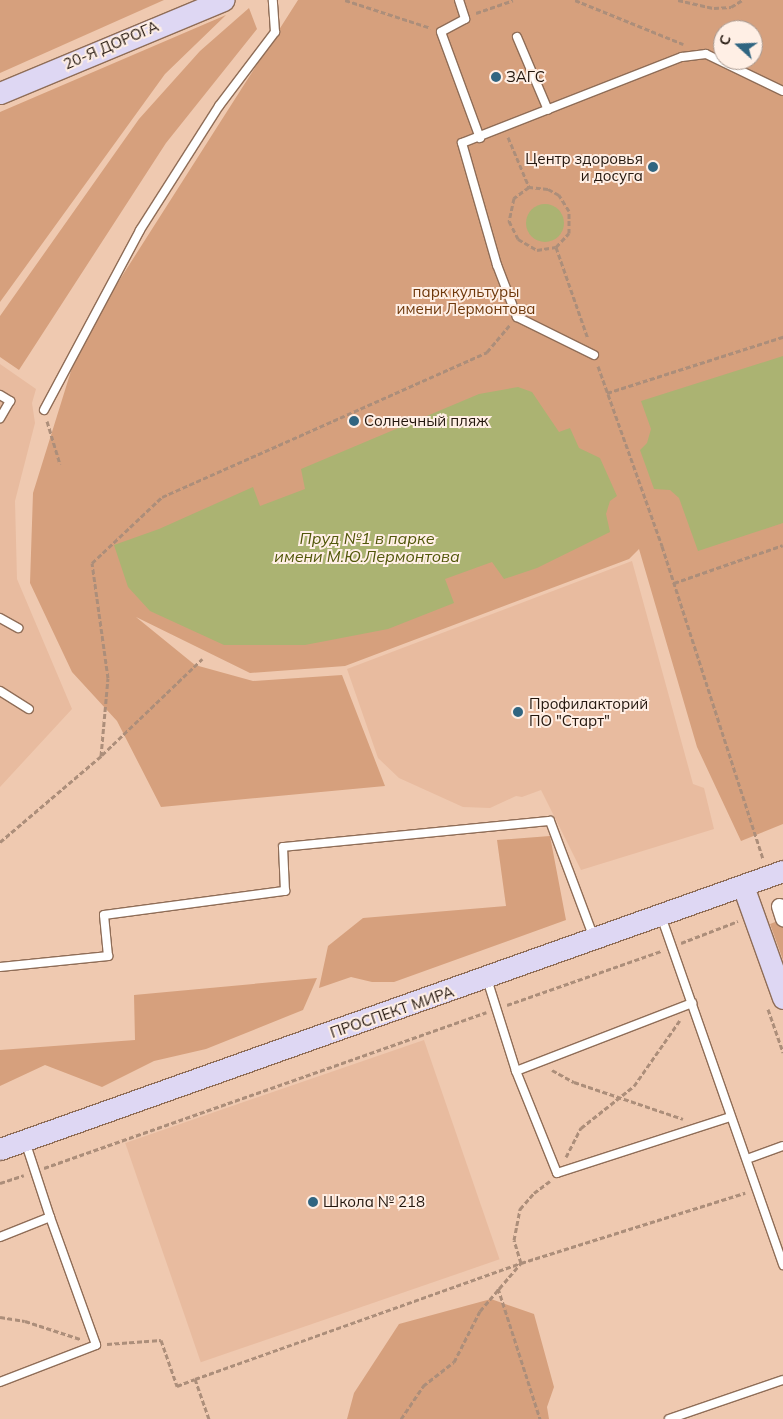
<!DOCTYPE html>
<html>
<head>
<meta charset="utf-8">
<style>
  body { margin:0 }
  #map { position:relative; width:783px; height:1419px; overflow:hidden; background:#efc9b0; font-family:Mulish,sans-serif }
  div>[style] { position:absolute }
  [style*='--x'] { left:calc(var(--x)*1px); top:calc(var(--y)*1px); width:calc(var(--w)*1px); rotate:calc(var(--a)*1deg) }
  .built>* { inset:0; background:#e8bb9f; transform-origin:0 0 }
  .green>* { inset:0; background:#d6a07d }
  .water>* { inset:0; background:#abb372 }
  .round { border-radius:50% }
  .path>* { height:3px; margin-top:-1.5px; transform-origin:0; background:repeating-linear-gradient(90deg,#ac8e7a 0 5px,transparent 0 7.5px) }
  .roads { filter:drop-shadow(1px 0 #8f6d57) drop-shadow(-1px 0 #8f6d57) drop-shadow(0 1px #8f6d57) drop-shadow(0 -1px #8f6d57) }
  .lane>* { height:8px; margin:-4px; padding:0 4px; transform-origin:4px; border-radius:4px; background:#fff }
  .street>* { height:15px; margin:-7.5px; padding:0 7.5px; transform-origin:7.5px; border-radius:7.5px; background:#fff }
  .secondary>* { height:21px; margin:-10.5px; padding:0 10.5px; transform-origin:10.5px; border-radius:10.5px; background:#ded7f3 }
  .dots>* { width:14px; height:14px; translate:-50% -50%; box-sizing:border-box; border:2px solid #ffefe5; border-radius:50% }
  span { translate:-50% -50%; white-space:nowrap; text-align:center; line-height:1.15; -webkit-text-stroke:4px #ffefe5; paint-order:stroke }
  .street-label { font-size:15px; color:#23160d }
  .poi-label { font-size:15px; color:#23160d }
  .left { translate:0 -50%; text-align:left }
  .right { translate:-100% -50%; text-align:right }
  .park-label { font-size:15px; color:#6e380b }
  .water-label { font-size:16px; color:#51570a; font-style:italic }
  .north { position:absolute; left:713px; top:20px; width:50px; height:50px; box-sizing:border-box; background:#ffefe5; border:1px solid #a7988f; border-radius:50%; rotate:290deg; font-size:14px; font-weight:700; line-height:20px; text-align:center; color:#23160d }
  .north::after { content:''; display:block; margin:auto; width:18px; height:22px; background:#306581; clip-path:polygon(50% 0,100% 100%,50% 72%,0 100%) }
</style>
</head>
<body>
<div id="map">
  <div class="built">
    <div style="clip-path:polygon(0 364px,36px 389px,32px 403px,35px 423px,15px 501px,17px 579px,72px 709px,0 787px)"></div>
    <div style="clip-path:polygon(632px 561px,693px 784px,704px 788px,714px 829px,581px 870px,541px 790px,522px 797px,516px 796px,490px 808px,463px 807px,399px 778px,378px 758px,347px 669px)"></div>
    <div style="left:424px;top:1040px;width:232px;height:316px;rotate:71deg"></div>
  </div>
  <div class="green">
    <div style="clip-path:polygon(0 0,164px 0,0 73px)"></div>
    <div style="clip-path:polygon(evenodd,298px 0,783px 0,783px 824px,741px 841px,697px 747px,639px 549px,629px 559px,345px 666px,250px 673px,136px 617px,195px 665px,253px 681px,342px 675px,385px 786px,161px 807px,117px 721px,72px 672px,30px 583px,33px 493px,80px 342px,298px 0,723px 30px,753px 30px,753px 60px,723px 60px,723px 30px)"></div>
    <div style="clip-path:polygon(249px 8px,257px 29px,166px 143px,19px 370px,0 357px,0 316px,139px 119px,200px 51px)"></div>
    <div style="clip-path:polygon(226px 15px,165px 74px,0 302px,0 112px)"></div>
    <div style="clip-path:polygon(550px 836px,566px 920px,394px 982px,372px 982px,351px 977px,319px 988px,328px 946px,363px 918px,506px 906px,497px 840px)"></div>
    <div style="clip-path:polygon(783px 919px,783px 960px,770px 924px)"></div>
    <div style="clip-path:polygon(317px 978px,303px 1010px,206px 1049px,154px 1061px,102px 1087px,45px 1065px,0 1086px,0 1050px,135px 1040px,134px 995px)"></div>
    <div style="clip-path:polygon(491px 1299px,534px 1314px,554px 1387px,547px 1407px,549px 1419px,347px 1419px,354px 1393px,399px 1324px)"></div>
  </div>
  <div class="water">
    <div class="round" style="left:526px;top:204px;width:38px;height:38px"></div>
    <div style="clip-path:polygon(783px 356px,783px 523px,698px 551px,679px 498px,670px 490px,654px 489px,640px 450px,647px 443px,651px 429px,641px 401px)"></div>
    <div style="clip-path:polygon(518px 387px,532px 392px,559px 432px,570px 428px,579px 448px,600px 458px,617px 496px,610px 501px,606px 514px,610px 532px,537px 568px,504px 579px,492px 562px,445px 579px,454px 603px,388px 629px,305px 645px,224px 645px,150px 611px,128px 587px,114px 545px,159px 529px,253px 487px,260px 506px,305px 489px,301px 469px,479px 394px)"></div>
  </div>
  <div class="path">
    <div style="--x:345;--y:0;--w:90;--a:18"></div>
    <div style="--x:575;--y:0;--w:117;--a:22.2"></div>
    <div style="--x:678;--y:0;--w:37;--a:13"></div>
    <div style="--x:714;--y:8;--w:17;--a:-3"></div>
    <div style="--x:731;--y:7;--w:13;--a:-32"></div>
    <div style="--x:476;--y:13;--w:39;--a:-19"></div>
    <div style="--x:508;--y:137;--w:54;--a:67.2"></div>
    <div style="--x:556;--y:247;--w:19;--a:-47"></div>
    <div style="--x:569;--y:233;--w:22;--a:-90"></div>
    <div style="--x:569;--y:211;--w:19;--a:-122"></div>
    <div style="--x:559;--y:195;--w:13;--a:-151"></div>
    <div style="--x:548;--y:189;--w:19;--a:-174"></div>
    <div style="--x:529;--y:187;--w:19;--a:144"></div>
    <div style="--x:514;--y:198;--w:24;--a:102"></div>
    <div style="--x:509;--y:221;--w:20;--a:63"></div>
    <div style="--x:518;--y:239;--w:22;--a:30"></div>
    <div style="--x:537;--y:250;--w:19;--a:-9"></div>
    <div style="--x:556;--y:247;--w:97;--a:70.8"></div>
    <div style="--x:598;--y:366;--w:191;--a:70.4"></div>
    <div style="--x:662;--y:546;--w:328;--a:72.1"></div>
    <div style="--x:607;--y:393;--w:185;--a:-17.7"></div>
    <div style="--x:47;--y:421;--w:45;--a:73.2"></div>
    <div style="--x:674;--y:583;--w:115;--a:-19.2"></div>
    <div style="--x:102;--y:755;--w:139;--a:-43.8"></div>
    <div style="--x:0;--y:842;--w:133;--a:-40.4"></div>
    <div style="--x:101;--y:756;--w:78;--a:-84.9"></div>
    <div style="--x:108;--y:678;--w:116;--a:-97.9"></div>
    <div style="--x:92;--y:563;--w:96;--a:-43.3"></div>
    <div style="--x:162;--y:497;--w:356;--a:-24"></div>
    <div style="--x:487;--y:352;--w:35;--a:-50"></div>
    <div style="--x:681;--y:943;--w:61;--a:-21.1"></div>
    <div style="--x:507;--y:1005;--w:163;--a:-19.3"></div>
    <div style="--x:768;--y:1009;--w:46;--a:70.8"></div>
    <div style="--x:552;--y:1070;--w:25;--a:29"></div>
    <div style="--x:574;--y:1082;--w:115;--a:18.7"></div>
    <div style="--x:566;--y:1157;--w:33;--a:-63"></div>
    <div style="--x:581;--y:1128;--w:68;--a:-38.4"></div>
    <div style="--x:634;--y:1086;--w:80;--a:-55.1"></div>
    <div style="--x:44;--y:1168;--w:469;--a:-19.4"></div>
    <div style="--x:0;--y:1183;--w:25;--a:-18"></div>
    <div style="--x:498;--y:1288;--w:138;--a:72.2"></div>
    <div style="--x:0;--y:1317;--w:25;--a:9"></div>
    <div style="--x:25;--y:1321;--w:58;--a:18.1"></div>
    <div style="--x:107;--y:1344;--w:54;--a:-4.2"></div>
    <div style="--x:161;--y:1340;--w:49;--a:70.8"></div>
    <div style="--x:177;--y:1386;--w:19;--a:-21"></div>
    <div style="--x:209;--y:1419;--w:42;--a:-109.3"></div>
    <div style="--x:195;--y:1379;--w:346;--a:-19.6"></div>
    <div style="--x:521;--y:1263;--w:235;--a:-17.4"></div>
    <div style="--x:401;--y:1419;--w:40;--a:-56"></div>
    <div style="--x:423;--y:1386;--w:39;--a:-38"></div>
    <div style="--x:454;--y:1362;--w:57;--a:-63"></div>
    <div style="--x:480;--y:1311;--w:63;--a:-49.5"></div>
    <div style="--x:521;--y:1263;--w:24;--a:-107"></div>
    <div style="--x:514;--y:1240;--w:32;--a:-79"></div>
    <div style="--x:520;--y:1209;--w:21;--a:-49"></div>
    <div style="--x:534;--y:1193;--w:20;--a:-37"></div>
  </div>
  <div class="roads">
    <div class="lane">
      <div style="--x:459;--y:0;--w:20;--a:72"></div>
      <div style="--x:465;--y:19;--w:27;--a:152"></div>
      <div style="--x:441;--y:32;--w:113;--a:69.8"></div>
      <div style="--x:517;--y:37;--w:79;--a:67"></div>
      <div style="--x:594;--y:355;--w:86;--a:-153.7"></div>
      <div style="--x:517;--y:317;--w:56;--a:-111"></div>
      <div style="--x:497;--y:265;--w:127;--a:-106"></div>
      <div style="--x:462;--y:143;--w:236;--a:-21.4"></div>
      <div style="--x:682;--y:57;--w:24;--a:-7"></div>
      <div style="--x:706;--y:54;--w:85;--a:25.7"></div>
      <div style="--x:0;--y:395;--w:12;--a:31"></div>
      <div style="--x:10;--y:401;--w:20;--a:120"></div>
      <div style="--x:44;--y:410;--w:204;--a:-61.9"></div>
      <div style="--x:140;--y:230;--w:147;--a:-57.5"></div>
      <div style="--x:219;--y:106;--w:93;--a:-52.9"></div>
      <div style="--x:275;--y:32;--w:32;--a:-94"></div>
      <div style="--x:0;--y:618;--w:21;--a:29"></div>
      <div style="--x:0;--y:691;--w:34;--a:32"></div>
      <div style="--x:661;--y:916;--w:370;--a:70.7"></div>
      <div style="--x:0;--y:967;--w:109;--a:-5.8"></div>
      <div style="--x:108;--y:956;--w:41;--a:-95.6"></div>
      <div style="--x:104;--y:915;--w:183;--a:-7.6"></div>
      <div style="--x:285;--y:891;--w:44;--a:-92.6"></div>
      <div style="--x:283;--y:847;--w:268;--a:-5.6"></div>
      <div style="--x:550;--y:821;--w:125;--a:69.4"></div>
      <div style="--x:487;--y:979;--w:96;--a:72.5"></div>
      <div style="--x:516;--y:1071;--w:110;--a:68.1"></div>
      <div style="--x:557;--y:1173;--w:182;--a:-17.9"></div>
      <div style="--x:516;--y:1071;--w:189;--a:-21.1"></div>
      <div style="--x:25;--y:1141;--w:80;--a:71.8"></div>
      <div style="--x:747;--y:1159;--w:38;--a:-20"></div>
      <div style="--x:0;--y:1237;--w:54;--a:-21.8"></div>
      <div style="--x:50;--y:1217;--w:136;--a:70.2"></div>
      <div style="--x:96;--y:1345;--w:103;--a:158.9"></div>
      <div style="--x:669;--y:1419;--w:120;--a:-18.9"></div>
    </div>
    <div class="street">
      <div style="--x:779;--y:906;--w:13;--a:72"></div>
    </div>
    <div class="secondary">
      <div style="--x:0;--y:93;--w:242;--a:-22.6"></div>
      <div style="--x:743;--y:886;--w:119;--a:70.3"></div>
      <div style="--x:0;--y:1149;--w:831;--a:-19.55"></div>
    </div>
  </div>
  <div class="dots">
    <div style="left:496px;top:77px;background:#306581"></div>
    <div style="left:653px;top:167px;background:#306581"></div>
    <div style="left:354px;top:421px;background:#306581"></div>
    <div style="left:518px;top:712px;background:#306581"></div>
    <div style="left:313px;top:1202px;background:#306581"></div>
  </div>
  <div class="street-label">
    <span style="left:111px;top:45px;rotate:-23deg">20-Я ДОРОГА</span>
    <span style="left:392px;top:1012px;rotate:-19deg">ПРОСПЕКТ МИРА</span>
  </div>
  <div class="poi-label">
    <span class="left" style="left:506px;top:77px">ЗАГС</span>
    <span class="right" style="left:643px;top:167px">Центр здоровья<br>и досуга</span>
    <span class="left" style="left:364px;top:421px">Солнечный пляж</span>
    <span class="left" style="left:529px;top:712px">Профилакторий<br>ПО "Старт"</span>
    <span class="left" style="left:323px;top:1202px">Школа № 218</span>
  </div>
  <div class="park-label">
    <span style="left:466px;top:300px">парк культуры<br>имени Лермонтова</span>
  </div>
  <div class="water-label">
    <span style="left:367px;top:547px">Пруд №1 в парке<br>имени М.Ю.Лермонтова</span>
  </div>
  <div class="north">С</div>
</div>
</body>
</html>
